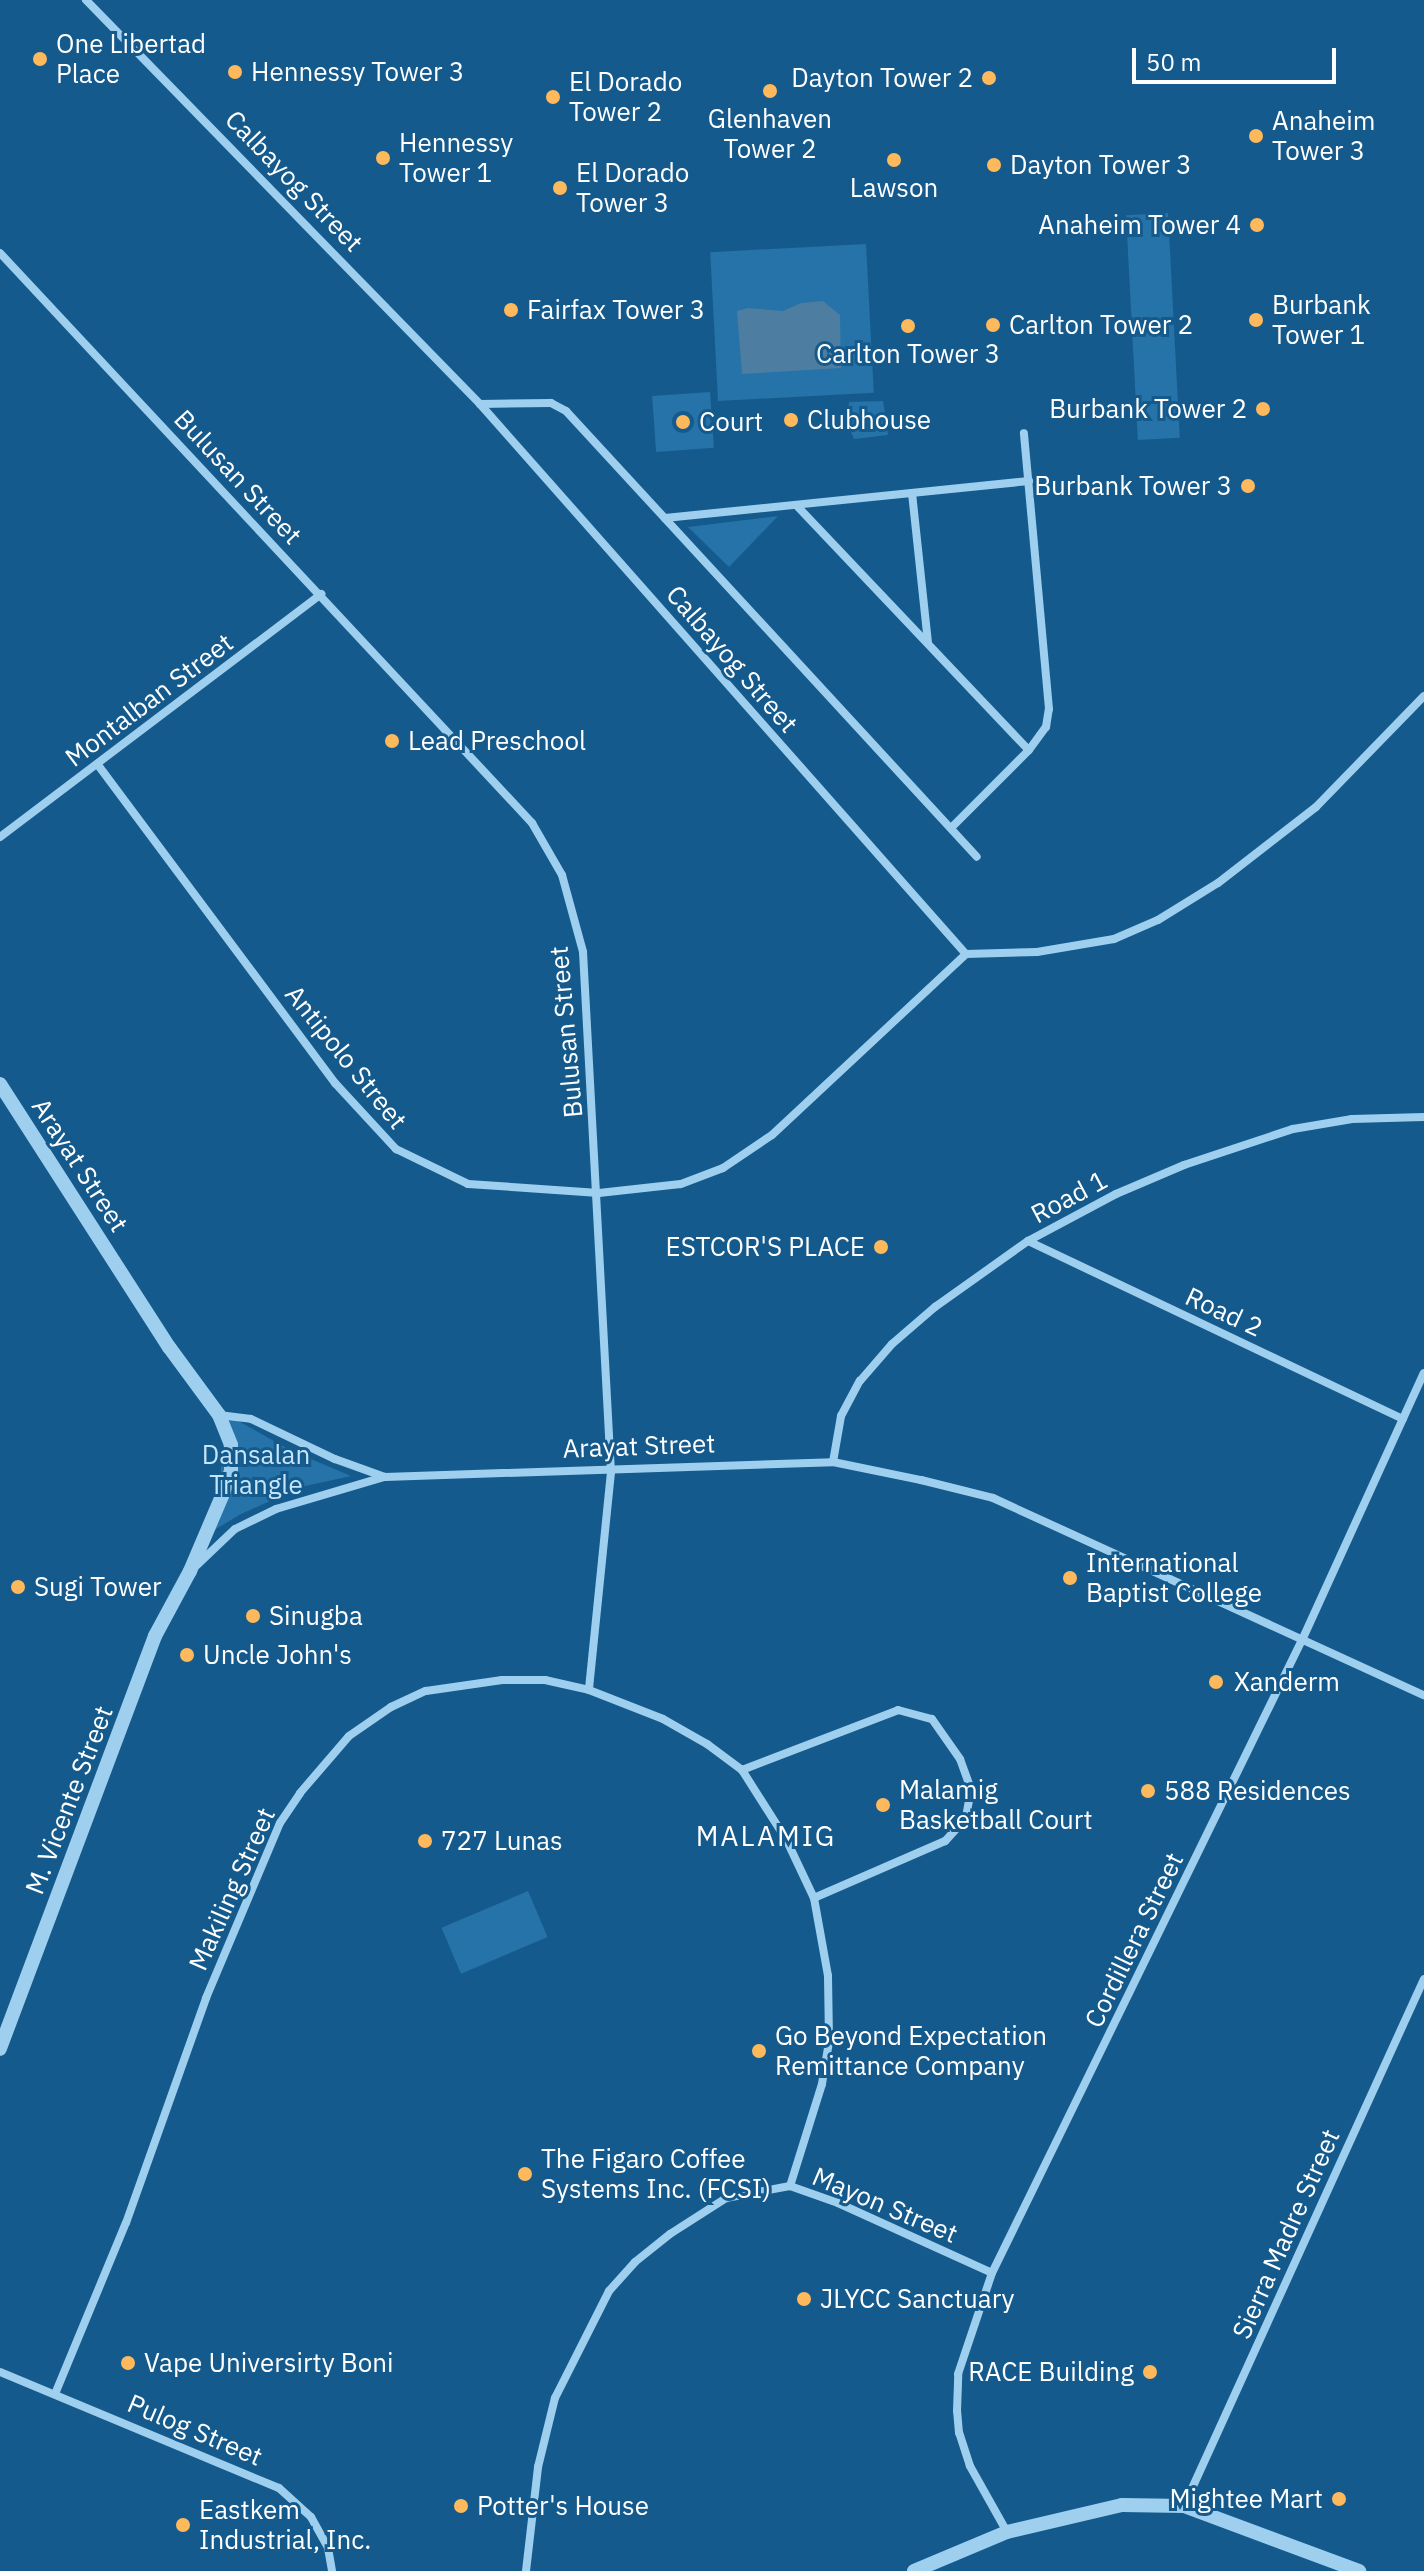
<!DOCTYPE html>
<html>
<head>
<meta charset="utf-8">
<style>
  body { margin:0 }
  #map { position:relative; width:1424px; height:2571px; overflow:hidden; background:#155a8c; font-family:"IBM Plex Sans",sans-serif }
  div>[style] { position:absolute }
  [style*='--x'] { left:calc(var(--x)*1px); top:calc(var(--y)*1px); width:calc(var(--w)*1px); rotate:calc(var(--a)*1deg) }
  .green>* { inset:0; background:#2573a8; transform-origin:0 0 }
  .water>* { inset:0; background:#4d7da1 }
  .minor>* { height:8px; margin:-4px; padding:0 4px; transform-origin:4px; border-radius:4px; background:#9fcfef }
  .tertiary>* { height:14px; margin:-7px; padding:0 7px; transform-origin:7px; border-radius:7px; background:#9fcfef }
  .dots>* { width:22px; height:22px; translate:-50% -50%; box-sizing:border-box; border:4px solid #155a8c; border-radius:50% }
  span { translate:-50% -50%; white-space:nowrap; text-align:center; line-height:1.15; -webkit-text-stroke:6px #155a8c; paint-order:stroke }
  .poi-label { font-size:26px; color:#fff }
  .left { translate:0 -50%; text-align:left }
  .right { translate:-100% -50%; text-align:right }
  .street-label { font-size:26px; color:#fff }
  .park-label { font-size:26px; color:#c5e5fb }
  .neighbourhood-label { font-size:28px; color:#fff; letter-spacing:2px }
  .scale { position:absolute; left:1132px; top:48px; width:204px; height:36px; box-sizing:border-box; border:4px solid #fff; border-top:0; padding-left:10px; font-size:24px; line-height:28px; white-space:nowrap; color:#fff; -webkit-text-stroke:6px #155a8c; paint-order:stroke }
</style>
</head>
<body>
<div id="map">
  <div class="green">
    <div style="left:1168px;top:213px;width:225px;height:42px;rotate:87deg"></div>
    <div style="left:866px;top:244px;width:149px;height:156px;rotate:87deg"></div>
    <div style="left:710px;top:392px;width:56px;height:58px;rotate:86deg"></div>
    <div style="clip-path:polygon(883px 401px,888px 435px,854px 439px,847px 423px,849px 402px)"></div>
    <div style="clip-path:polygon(778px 516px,729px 567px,688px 527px)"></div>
    <div style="clip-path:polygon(226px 1414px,292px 1451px,351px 1476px,301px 1487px,241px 1514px,206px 1535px,219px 1491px)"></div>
    <div style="left:528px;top:1891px;width:50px;height:94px;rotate:67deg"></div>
  </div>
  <div class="water">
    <div style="clip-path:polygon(823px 301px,840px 315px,841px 368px,742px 374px,737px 311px,748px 308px,783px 311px,801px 303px)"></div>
  </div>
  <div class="minor">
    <div style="--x:86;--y:0;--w:564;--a:45.72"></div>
    <div style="--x:480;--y:404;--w:734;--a:48.54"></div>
    <div style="--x:0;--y:253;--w:780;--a:46.97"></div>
    <div style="--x:532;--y:823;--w:60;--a:60"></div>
    <div style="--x:562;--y:875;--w:80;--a:74.7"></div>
    <div style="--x:583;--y:952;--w:521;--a:86.92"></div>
    <div style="--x:611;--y:1472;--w:219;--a:95.8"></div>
    <div style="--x:480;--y:404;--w:71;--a:-0.8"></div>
    <div style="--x:551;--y:403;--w:17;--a:28"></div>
    <div style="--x:566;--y:411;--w:606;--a:47.34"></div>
    <div style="--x:912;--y:493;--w:150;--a:83.9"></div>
    <div style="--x:798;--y:507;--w:335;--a:46.5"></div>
    <div style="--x:665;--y:518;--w:366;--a:-5.8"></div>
    <div style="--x:98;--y:765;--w:397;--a:53.3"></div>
    <div style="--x:335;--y:1083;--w:90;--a:47.3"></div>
    <div style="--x:396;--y:1149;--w:80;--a:25.9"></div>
    <div style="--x:468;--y:1184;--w:131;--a:3.9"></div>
    <div style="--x:599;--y:1193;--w:82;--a:-6.3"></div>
    <div style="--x:681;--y:1184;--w:45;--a:-20.9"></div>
    <div style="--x:723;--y:1168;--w:59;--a:-34"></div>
    <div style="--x:772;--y:1135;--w:265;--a:-43"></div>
    <div style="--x:951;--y:828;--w:110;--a:-45"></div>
    <div style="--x:1029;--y:750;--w:29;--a:-54"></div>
    <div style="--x:1046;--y:727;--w:18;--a:-81"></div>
    <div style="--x:1049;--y:709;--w:277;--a:-95.2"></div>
    <div style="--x:0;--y:837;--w:403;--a:-37.1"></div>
    <div style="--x:966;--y:954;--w:71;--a:-1.6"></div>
    <div style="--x:1037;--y:952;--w:78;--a:-9.6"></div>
    <div style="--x:1114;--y:939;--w:48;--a:-23.4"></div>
    <div style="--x:1158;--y:920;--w:70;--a:-31.7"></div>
    <div style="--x:1218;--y:883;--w:124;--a:-37.8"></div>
    <div style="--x:1316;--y:807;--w:155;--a:-45.8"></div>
    <div style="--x:1028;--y:1241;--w:415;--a:25.4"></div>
    <div style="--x:219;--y:1415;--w:32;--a:7"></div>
    <div style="--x:251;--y:1419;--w:93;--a:25.5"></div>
    <div style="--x:335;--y:1459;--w:53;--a:19.8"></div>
    <div style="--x:385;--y:1477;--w:448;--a:-1.9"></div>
    <div style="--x:833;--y:1462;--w:90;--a:11.6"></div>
    <div style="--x:921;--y:1480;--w:74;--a:14"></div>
    <div style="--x:993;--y:1498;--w:474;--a:24.6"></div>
    <div style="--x:833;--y:1462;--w:47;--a:-80.1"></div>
    <div style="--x:841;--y:1416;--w:40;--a:-62"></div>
    <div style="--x:860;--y:1381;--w:49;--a:-49.1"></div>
    <div style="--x:892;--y:1344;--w:57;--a:-40.7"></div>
    <div style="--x:935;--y:1307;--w:114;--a:-35.4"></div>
    <div style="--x:1028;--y:1241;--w:100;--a:-28.1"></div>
    <div style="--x:1116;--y:1194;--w:74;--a:-23.1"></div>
    <div style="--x:1184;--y:1165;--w:115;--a:-18.3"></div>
    <div style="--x:1293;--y:1129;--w:60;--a:-9.6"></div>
    <div style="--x:1352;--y:1119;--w:72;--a:-1.6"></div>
    <div style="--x:197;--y:1565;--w:52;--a:-43.5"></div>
    <div style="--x:235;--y:1529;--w:46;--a:-26"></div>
    <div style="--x:276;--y:1509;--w:113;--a:-16.5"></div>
    <div style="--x:742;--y:1770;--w:167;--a:-21"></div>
    <div style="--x:898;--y:1710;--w:35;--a:15"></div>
    <div style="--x:932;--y:1719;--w:49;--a:55"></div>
    <div style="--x:960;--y:1759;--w:32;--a:70"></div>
    <div style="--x:971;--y:1789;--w:29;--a:100"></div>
    <div style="--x:966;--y:1818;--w:31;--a:132"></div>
    <div style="--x:945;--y:1841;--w:143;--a:156.5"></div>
    <div style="--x:0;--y:2372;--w:302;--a:22.6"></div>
    <div style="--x:279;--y:2488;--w:43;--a:42.2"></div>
    <div style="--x:311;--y:2517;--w:35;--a:61"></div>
    <div style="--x:328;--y:2548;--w:23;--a:80"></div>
    <div style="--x:55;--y:2394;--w:185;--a:-67.5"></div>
    <div style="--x:126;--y:2223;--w:239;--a:-70.4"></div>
    <div style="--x:206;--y:1998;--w:190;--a:-67.1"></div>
    <div style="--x:280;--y:1823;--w:36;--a:-56"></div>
    <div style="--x:300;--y:1793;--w:75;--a:-49.3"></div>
    <div style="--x:349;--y:1736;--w:51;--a:-34.6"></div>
    <div style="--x:391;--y:1707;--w:38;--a:-25"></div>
    <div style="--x:426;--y:1691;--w:77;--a:-8.2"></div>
    <div style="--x:502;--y:1680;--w:43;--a:0"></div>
    <div style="--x:545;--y:1680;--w:45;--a:12.8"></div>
    <div style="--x:589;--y:1690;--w:79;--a:21.4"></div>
    <div style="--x:663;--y:1719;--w:51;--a:29.6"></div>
    <div style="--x:707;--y:1744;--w:44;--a:36.6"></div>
    <div style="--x:742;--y:1770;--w:84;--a:57.6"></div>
    <div style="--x:787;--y:1841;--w:63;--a:64.7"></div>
    <div style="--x:814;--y:1898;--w:79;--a:79.8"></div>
    <div style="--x:828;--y:1976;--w:66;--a:89.1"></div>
    <div style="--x:829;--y:2042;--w:43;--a:99.5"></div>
    <div style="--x:822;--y:2084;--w:107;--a:107.4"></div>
    <div style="--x:1184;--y:2506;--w:579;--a:-65.52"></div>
    <div style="--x:1007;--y:2532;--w:76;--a:-119.3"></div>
    <div style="--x:970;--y:2466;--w:35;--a:-108"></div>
    <div style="--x:959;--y:2433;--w:22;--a:-95"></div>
    <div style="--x:957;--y:2411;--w:37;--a:-88"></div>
    <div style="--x:958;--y:2374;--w:107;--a:-71.4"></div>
    <div style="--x:992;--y:2273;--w:707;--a:-63.91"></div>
    <div style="--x:1303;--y:1638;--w:291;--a:-65.5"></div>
    <div style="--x:526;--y:2571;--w:105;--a:-83.4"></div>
    <div style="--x:538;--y:2467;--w:71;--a:-76.2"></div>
    <div style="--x:555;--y:2398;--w:120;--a:-63.2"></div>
    <div style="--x:609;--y:2291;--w:39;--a:-48"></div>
    <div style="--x:635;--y:2262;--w:45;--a:-38.7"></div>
    <div style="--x:670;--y:2234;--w:67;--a:-32.7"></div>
    <div style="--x:726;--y:2198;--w:65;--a:-10.6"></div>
    <div style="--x:790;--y:2186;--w:51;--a:19.5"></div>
    <div style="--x:838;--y:2203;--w:169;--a:24.4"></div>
  </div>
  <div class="tertiary">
    <div style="--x:0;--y:1084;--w:313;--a:57.3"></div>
    <div style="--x:169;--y:1347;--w:84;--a:53.7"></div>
    <div style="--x:219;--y:1415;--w:32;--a:68"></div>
    <div style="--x:231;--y:1445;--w:26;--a:90"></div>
    <div style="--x:231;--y:1471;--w:27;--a:110"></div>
    <div style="--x:222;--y:1496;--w:82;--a:113.1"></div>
    <div style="--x:190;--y:1571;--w:74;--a:118.3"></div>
    <div style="--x:155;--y:1636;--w:441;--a:110.6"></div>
    <div style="--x:914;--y:2571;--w:101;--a:-22.8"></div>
    <div style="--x:1007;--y:2532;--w:118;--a:-13.2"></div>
    <div style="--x:1122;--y:2505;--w:62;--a:0.9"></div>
    <div style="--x:1184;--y:2506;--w:187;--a:20.4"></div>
  </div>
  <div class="dots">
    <div style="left:40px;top:59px;background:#ffb95d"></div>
    <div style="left:235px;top:72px;background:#ffb95d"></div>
    <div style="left:989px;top:78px;background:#ffb95d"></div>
    <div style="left:770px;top:91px;background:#ffb95d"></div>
    <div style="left:553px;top:97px;background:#ffb95d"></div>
    <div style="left:1256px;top:136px;background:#ffb95d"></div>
    <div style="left:383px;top:158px;background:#ffb95d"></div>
    <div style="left:894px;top:160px;background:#ffb95d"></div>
    <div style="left:994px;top:165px;background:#ffb95d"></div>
    <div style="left:560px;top:188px;background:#ffb95d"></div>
    <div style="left:1257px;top:225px;background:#ffb95d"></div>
    <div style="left:511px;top:310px;background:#ffb95d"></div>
    <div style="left:1256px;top:320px;background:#ffb95d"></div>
    <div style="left:993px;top:325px;background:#ffb95d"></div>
    <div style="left:908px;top:326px;background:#ffb95d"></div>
    <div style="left:1263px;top:409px;background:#ffb95d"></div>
    <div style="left:791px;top:420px;background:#ffb95d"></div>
    <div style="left:683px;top:422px;background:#ffb95d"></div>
    <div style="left:1248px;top:486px;background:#ffb95d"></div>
    <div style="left:392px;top:741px;background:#ffb95d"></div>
    <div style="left:881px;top:1247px;background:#ffb95d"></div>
    <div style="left:1070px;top:1578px;background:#ffb95d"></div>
    <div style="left:18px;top:1587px;background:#ffb95d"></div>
    <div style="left:253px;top:1616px;background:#ffb95d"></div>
    <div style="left:187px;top:1655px;background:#ffb95d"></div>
    <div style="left:1216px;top:1682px;background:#ffb95d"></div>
    <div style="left:1148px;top:1791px;background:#ffb95d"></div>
    <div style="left:883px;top:1805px;background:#ffb95d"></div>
    <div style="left:425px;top:1841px;background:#ffb95d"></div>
    <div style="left:759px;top:2051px;background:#ffb95d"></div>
    <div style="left:525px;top:2174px;background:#ffb95d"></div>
    <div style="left:804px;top:2299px;background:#ffb95d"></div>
    <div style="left:128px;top:2363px;background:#ffb95d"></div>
    <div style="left:1150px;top:2372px;background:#ffb95d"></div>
    <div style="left:1339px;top:2499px;background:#ffb95d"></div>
    <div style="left:461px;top:2506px;background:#ffb95d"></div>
    <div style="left:183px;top:2525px;background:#ffb95d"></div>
  </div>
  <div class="poi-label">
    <span class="left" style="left:56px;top:59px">One Libertad<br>Place</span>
    <span class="left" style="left:251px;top:72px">Hennessy Tower 3</span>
    <span class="right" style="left:973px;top:78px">Dayton Tower 2</span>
    <span class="left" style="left:569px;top:97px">El Dorado<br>Tower 2</span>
    <span style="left:770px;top:134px">Glenhaven<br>Tower 2</span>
    <span class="left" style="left:1272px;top:136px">Anaheim<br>Tower 3</span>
    <span class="left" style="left:399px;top:158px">Hennessy<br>Tower 1</span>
    <span class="left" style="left:1010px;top:165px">Dayton Tower 3</span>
    <span class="left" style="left:576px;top:188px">El Dorado<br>Tower 3</span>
    <span style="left:894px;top:188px">Lawson</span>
    <span class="right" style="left:1241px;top:225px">Anaheim Tower 4</span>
    <span class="left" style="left:1272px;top:320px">Burbank<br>Tower 1</span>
    <span class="left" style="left:527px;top:310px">Fairfax Tower 3</span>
    <span class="left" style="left:1009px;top:325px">Carlton Tower 2</span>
    <span style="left:908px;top:354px">Carlton Tower 3</span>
    <span class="right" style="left:1247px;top:409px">Burbank Tower 2</span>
    <span class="left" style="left:807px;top:420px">Clubhouse</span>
    <span class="left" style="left:699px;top:422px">Court</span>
    <span class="right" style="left:1232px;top:486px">Burbank Tower 3</span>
    <span class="left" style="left:408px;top:741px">Lead Preschool</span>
    <span class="right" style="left:865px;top:1247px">ESTCOR'S PLACE</span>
    <span class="left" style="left:1086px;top:1578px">International<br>Baptist College</span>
    <span class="left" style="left:34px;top:1587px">Sugi Tower</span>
    <span class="left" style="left:269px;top:1616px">Sinugba</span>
    <span class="left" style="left:203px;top:1655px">Uncle John's</span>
    <span class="left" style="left:1234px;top:1682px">Xanderm</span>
    <span class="left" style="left:899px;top:1805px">Malamig<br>Basketball Court</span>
    <span class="left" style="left:1164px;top:1791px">588 Residences</span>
    <span class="left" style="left:441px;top:1841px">727 Lunas</span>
    <span class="left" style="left:775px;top:2051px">Go Beyond Expectation<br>Remittance Company</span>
    <span class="left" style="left:541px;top:2174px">The Figaro Coffee<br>Systems Inc. (FCSI)</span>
    <span class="left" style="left:820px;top:2299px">JLYCC Sanctuary</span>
    <span class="left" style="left:144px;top:2363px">Vape Universirty Boni</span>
    <span class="right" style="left:1134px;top:2372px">RACE Building</span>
    <span class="right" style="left:1323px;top:2499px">Mightee Mart</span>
    <span class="left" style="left:477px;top:2506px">Potter's House</span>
    <span class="left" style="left:199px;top:2525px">Eastkem<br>Industrial, Inc.</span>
  </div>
  <div class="street-label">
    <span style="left:294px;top:181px;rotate:46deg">Calbayog Street</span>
    <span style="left:238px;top:477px;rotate:47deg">Bulusan Street</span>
    <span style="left:732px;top:659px;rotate:49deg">Calbayog Street</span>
    <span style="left:149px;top:700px;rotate:-37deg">Montalban Street</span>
    <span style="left:566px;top:1032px;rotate:-95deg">Bulusan Street</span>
    <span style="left:346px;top:1057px;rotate:51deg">Antipolo Street</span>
    <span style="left:80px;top:1165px;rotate:57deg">Arayat Street</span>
    <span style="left:1069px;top:1197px;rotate:-28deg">Road 1</span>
    <span style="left:1224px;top:1312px;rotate:25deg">Road 2</span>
    <span style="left:639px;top:1446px;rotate:-2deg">Arayat Street</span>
    <span style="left:69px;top:1800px;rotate:-69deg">M. Vicente Street</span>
    <span style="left:232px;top:1889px;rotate:-66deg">Makiling Street</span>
    <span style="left:1134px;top:1940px;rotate:-64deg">Cordillera Street</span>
    <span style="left:885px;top:2205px;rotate:23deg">Mayon Street</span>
    <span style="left:1286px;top:2234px;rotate:-66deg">Sierra Madre Street</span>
    <span style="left:195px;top:2430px;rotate:23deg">Pulog Street</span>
  </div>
  <div class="park-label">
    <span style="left:256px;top:1470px">Dansalan<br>Triangle</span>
  </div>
  <div class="neighbourhood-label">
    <span style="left:766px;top:1836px">MALAMIG</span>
  </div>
  <div class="scale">50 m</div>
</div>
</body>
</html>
